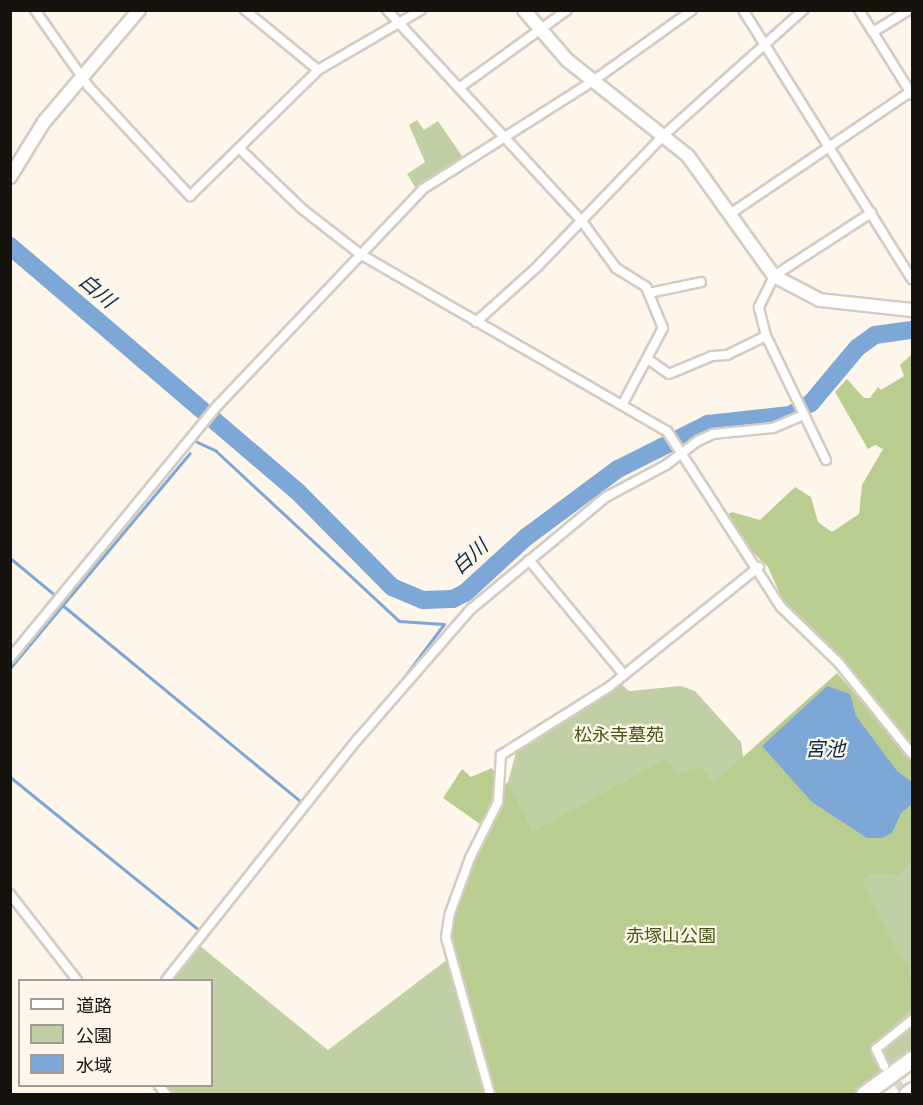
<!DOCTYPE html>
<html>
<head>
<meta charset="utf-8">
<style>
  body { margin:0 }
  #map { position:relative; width:923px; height:1105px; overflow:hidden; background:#fef6eb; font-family:Arial,"Noto Sans JP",sans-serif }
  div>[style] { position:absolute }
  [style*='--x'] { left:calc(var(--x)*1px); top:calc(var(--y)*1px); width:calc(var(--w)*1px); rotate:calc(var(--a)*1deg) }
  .green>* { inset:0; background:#c1cfa5 }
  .forest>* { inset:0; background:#bacd91 }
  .water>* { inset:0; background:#7ca7d6 }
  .stream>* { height:3px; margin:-1.5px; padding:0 1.5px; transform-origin:1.5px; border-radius:1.5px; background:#7ca7d6 }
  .river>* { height:18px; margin:-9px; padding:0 9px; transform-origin:9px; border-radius:9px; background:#7ca7d6 }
  .street-tunnel>* { height:8px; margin-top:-4px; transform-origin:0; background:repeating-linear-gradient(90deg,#dbd4ca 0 8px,transparent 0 12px) }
  .roads { filter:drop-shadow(2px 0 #d4ccc1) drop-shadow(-2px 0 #d4ccc1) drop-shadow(0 2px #d4ccc1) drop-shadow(0 -2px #d4ccc1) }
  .street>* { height:8px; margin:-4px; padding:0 4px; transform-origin:4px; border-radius:4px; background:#fff }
  .secondary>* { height:12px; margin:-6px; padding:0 6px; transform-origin:6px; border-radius:6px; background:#fff }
  .highway>* { height:15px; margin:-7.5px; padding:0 7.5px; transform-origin:7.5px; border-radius:7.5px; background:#fff }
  span { translate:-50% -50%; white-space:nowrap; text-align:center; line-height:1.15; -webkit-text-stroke:4.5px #fef6eb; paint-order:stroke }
  .park-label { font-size:18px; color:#465615 }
  .water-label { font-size:20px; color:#0a2a49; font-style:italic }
  .frame { position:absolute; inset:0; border:12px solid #16130f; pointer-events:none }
  .legend { position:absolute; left:18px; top:979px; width:195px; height:108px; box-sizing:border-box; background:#fef6eb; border:2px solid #a19b93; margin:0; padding:8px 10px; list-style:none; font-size:18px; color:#16130f }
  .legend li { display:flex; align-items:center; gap:12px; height:30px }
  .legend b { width:30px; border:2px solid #a19b93 }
</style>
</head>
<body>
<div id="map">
  <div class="green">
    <div style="clip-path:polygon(417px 120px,424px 130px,438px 121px,464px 159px,417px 190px,407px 174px,425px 162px,409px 125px)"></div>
    <div style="clip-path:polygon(620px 683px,629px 691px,681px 686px,695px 691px,741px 742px,743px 757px,767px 754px,912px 804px,912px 1050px,857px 1094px,173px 1094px,167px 1086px,212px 1086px,212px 980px,171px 980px,199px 945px,328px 1050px,452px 956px,450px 927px,508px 782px,518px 745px)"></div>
  </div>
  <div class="forest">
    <div style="clip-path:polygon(912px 354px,912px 747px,838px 658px,785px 605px,768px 567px,734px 534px,724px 516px,732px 512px,760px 520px,795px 487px,811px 497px,818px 522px,832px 532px,859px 514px,862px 485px,883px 449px,875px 445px,868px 449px,835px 392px,847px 379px,864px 398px,870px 398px,878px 387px,881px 390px,904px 376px,900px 365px)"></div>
    <div style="clip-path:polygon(837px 673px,912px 759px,912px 860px,900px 875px,870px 873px,862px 881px,899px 955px,909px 965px,912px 998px,912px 1007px,871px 1048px,872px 1061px,884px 1074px,857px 1094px,494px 1094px,471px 1028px,450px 941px,453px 912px,483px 826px,443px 798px,462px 769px,471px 777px,492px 768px,504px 786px,508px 782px,533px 832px,667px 758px,678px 775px,700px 766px,714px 783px)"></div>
  </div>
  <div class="water">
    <div style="clip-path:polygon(827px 686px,850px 694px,856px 716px,897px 771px,912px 782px,912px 804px,901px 813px,892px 833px,882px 838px,867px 838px,812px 802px,762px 746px)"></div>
  </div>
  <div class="stream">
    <div style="--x:195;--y:441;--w:23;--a:25"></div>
    <div style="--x:216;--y:451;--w:250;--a:42.9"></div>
    <div style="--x:399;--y:621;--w:45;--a:3.8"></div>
    <div style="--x:444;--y:624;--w:76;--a:127"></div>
    <div style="--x:10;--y:558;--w:61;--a:39.7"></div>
    <div style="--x:61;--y:604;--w:310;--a:39.5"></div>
    <div style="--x:10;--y:668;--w:280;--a:-50.1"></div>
    <div style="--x:10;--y:777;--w:242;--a:39"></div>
  </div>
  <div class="river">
    <div style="--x:10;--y:246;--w:379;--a:40.5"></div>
    <div style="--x:298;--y:492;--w:134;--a:45.3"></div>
    <div style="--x:392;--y:587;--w:34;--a:23"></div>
    <div style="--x:423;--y:600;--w:30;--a:-2"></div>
    <div style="--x:453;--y:599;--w:13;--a:-27"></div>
    <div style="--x:465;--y:593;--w:81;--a:-42.5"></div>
    <div style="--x:525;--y:538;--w:116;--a:-36.6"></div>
    <div style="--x:618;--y:469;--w:101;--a:-26.6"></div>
    <div style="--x:708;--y:424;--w:82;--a:-6.3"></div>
    <div style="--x:790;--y:415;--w:24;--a:-30"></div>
    <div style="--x:811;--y:403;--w:72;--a:-50.1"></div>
    <div style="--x:857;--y:348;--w:22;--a:-36"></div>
    <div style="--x:875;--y:335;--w:37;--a:-8"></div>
  </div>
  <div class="street-tunnel">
    <div style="--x:890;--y:1074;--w:26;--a:51"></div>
  </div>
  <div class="roads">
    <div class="street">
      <div style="--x:35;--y:10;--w:94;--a:55"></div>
      <div style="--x:89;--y:87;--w:149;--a:47.2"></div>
      <div style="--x:190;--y:196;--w:180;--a:-44.5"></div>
      <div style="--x:318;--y:70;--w:119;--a:-30.2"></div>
      <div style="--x:245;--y:10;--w:94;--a:39.4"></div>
      <div style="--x:387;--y:10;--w:286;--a:47.3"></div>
      <div style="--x:581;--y:220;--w:59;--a:53.9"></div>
      <div style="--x:616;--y:268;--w:36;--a:32"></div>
      <div style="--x:646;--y:287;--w:44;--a:67.5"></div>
      <div style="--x:663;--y:328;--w:87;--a:118"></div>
      <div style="--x:743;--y:10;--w:318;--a:57.9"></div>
      <div style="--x:859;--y:10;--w:26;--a:58"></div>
      <div style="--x:873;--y:32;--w:42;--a:-31.4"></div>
      <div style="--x:873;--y:32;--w:74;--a:58.2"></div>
      <div style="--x:459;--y:88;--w:133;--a:-35.8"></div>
      <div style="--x:241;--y:150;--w:83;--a:44"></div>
      <div style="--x:301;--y:208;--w:75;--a:37.9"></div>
      <div style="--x:360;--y:254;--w:354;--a:30"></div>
      <div style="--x:667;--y:431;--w:208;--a:57.1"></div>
      <div style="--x:780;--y:606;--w:81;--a:44"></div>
      <div style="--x:838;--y:662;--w:118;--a:51.2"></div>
      <div style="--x:730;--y:214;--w:220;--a:-34.1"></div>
      <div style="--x:649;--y:293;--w:53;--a:-11.9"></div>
      <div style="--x:476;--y:322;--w:82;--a:-42"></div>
      <div style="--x:537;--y:267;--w:185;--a:-46.1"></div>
      <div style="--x:665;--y:134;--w:186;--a:-41.9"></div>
      <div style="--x:649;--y:360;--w:24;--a:35"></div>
      <div style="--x:669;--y:374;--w:47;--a:-22.7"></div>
      <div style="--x:712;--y:356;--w:15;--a:-4"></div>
      <div style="--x:727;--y:355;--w:43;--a:-26"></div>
      <div style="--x:826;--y:460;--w:138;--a:-115.8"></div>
      <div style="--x:766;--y:336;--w:30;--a:-104"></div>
      <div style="--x:759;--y:307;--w:34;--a:-64"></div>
      <div style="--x:774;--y:276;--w:116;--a:-33"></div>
      <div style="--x:529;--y:560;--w:149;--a:50.4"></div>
      <div style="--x:10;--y:658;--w:328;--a:-50.6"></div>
      <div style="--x:218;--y:405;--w:298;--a:-46.5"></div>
      <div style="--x:423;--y:189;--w:201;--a:-32.4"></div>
      <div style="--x:593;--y:81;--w:122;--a:-35.6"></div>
      <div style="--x:10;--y:894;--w:109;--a:52.1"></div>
      <div style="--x:166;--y:980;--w:307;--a:-51.5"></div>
      <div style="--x:357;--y:740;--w:174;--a:-49"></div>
      <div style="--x:471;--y:609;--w:175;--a:-39.7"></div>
      <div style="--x:606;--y:497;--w:68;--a:-28.1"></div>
      <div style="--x:666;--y:465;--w:40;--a:-37"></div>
      <div style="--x:698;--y:441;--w:17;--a:-25"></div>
      <div style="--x:713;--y:434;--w:60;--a:-5.7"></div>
      <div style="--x:773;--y:428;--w:33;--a:-23"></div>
      <div style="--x:884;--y:1066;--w:19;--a:-115"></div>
      <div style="--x:876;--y:1049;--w:46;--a:-38.9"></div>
      <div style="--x:159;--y:1086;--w:11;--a:49"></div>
      <div style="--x:490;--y:1094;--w:163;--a:-105.7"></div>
      <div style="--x:446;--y:937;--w:24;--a:-81"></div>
      <div style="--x:450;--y:913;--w:59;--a:-70"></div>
      <div style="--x:470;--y:858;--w:63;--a:-63.4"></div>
      <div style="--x:498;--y:802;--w:47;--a:-86.3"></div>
      <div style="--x:501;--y:755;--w:128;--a:-32.2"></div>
      <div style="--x:609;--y:687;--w:192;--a:-38.7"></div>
    </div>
    <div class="secondary">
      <div style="--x:524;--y:10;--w:66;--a:49.3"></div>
      <div style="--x:567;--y:60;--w:154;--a:38.4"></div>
      <div style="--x:688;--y:156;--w:148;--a:54.4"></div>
      <div style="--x:774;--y:276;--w:52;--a:27.6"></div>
      <div style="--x:820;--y:300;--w:93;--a:6.2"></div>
      <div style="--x:10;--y:177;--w:65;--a:-58.3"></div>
      <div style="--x:44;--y:122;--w:147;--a:-49.7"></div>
    </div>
    <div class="highway">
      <div style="--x:864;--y:1094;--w:59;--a:-36.1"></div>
      <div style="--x:907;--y:1094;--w:6;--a:-39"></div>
    </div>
  </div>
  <div class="park-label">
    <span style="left:619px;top:735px">松永寺墓苑</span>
    <span style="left:671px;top:936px">赤塚山公園</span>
  </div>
  <div class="water-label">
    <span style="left:97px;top:291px;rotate:40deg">白川</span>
    <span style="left:470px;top:557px;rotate:-42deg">白川</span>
    <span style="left:825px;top:749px">宮池</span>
  </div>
  <div class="frame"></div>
  <ul class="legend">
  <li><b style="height:8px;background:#fff"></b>道路</li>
  <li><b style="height:16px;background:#c1cfa5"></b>公園</li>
  <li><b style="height:16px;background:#7ca7d6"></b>水域</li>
  </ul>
</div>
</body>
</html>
